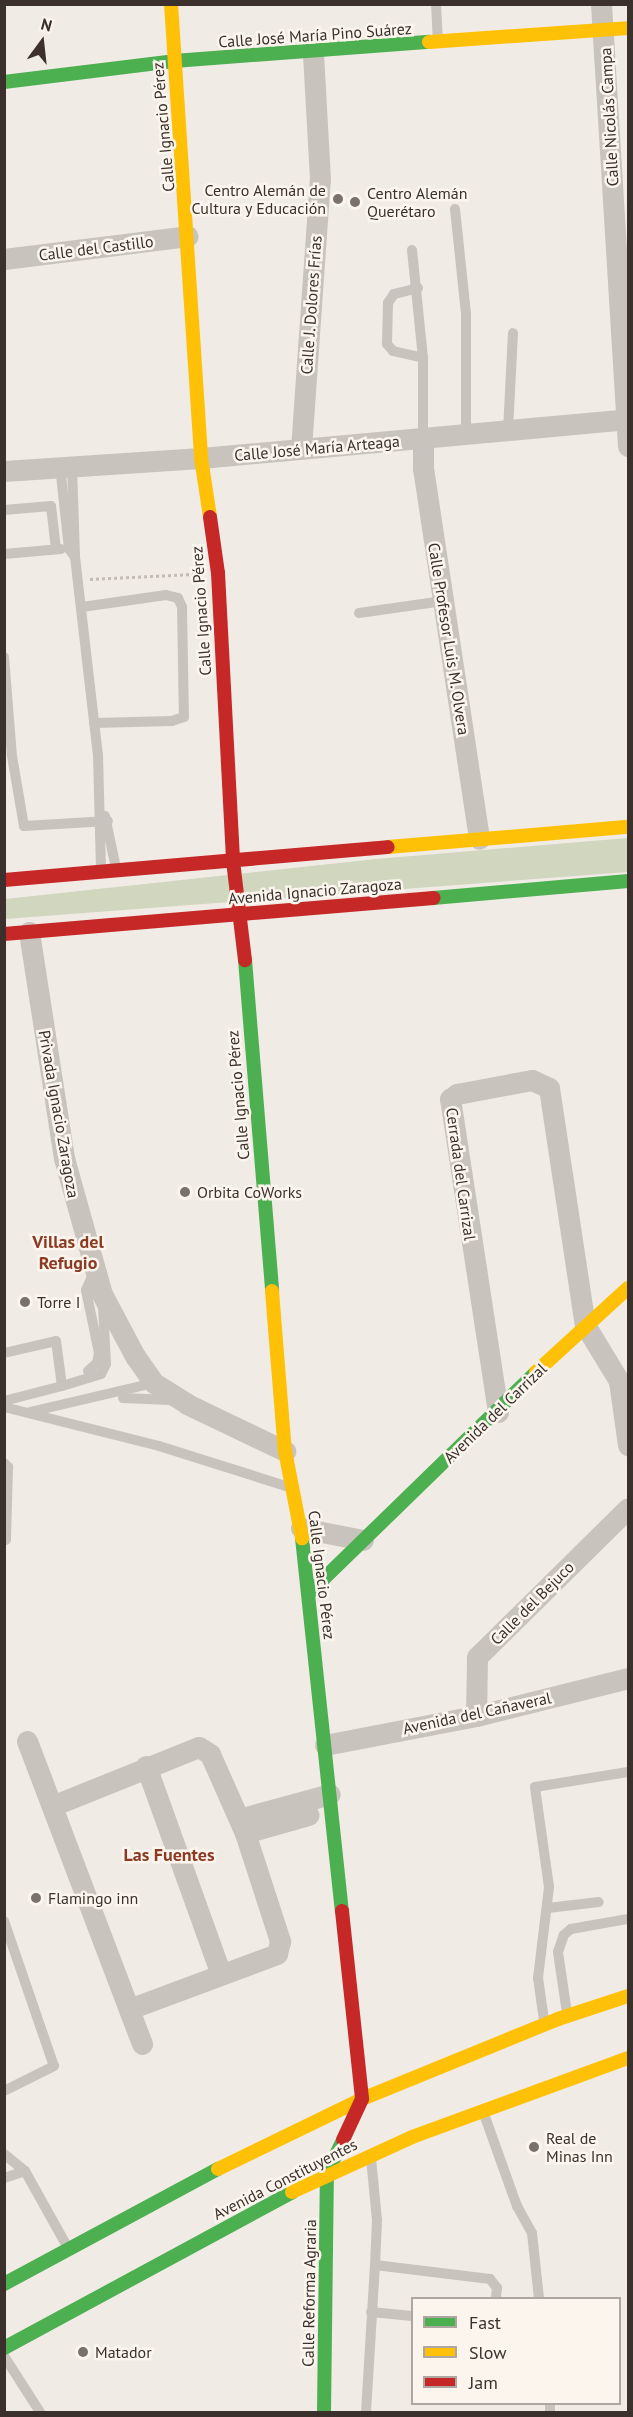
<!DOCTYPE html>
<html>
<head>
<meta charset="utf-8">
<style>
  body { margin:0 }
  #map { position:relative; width:633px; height:2417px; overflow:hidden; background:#f0ebe5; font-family:"PT Sans",sans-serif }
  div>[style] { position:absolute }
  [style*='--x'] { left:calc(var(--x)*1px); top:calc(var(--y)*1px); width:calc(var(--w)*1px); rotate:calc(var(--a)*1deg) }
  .green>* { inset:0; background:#d1d6bf }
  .path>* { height:3px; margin-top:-1.5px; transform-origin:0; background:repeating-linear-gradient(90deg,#c2bbb6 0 3px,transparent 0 6px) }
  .lane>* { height:10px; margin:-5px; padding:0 5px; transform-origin:5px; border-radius:5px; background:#c9c3be }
  .street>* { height:21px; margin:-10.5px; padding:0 10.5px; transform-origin:10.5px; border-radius:10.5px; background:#c9c3be }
  .fast>* { height:14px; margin:-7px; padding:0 7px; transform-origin:7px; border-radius:7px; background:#4caf50 }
  .slow>* { height:14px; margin:-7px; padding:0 7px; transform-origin:7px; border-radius:7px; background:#ffc107 }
  .jam>* { height:14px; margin:-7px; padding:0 7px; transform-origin:7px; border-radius:7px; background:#c62828 }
  .dots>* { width:16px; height:16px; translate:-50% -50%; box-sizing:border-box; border:3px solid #fbf5ee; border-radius:50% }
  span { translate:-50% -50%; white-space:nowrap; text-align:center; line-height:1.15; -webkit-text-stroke:5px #fbf5ee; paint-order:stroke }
  .street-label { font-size:16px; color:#3b302b }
  .poi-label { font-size:16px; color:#3b302b }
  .right { translate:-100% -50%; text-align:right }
  .left { translate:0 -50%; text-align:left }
  .neighbourhood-label { font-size:18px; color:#8c3b22; font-weight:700 }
  .frame { position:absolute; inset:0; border:6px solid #3b302b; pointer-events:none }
  .legend { position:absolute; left:411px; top:2297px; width:210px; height:108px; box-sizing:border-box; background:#fbf5ee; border:2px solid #aea6a0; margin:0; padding:8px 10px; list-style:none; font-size:18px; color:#3b302b }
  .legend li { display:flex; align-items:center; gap:12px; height:30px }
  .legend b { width:30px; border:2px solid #aea6a0 }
  .north { position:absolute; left:12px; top:12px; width:60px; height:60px; -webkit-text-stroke:4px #fbf5ee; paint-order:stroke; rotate:15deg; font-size:16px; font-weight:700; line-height:24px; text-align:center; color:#3b302b }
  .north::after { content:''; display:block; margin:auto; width:21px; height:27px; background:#3b302b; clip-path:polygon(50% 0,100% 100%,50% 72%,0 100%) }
</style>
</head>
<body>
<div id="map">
  <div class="green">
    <div style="clip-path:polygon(628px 838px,628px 872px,5px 919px,5px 899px,376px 859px)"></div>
  </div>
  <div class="path">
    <div style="--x:90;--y:579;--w:104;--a:-2.8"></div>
  </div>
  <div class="lane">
    <div style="--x:436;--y:4;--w:36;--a:87"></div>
    <div style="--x:455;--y:209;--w:106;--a:84"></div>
    <div style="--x:466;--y:314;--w:121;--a:90"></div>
    <div style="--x:412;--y:250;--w:109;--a:84.2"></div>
    <div style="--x:423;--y:358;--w:81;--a:90"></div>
    <div style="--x:418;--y:288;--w:25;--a:166"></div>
    <div style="--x:394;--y:294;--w:11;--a:124"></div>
    <div style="--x:388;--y:303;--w:41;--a:91.4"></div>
    <div style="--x:387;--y:344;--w:9;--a:49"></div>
    <div style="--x:393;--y:351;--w:31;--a:13"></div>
    <div style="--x:508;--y:431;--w:98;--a:-87.1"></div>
    <div style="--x:60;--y:466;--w:83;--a:83.8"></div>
    <div style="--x:69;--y:549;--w:10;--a:53"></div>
    <div style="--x:72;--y:466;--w:91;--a:88.1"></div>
    <div style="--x:75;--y:557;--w:199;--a:83.4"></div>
    <div style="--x:98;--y:755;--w:115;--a:88.5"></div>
    <div style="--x:4;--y:510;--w:47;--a:-4.9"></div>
    <div style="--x:51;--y:506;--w:43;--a:83.4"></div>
    <div style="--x:4;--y:554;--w:57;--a:-5"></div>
    <div style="--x:82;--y:607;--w:85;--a:-8.1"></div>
    <div style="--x:166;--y:595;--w:12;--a:14"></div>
    <div style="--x:178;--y:598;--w:10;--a:66"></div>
    <div style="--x:182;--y:607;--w:110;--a:89"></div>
    <div style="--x:184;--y:717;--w:13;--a:162"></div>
    <div style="--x:172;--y:721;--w:78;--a:178.5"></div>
    <div style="--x:359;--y:613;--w:85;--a:-8.1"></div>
    <div style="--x:4;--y:657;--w:99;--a:85.4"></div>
    <div style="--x:12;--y:756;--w:71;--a:80.3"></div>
    <div style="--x:24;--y:826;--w:84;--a:-3.4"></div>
    <div style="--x:105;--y:816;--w:53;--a:78.1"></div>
    <div style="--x:4;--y:1353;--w:53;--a:-13"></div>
    <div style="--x:56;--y:1341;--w:45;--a:82.4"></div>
    <div style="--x:62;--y:1386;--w:60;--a:165.5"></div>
    <div style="--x:88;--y:1371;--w:12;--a:-42"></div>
    <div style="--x:97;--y:1363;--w:10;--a:-79"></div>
    <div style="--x:99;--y:1353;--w:64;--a:-101.7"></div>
    <div style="--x:86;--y:1290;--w:20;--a:-66"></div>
    <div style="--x:62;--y:1386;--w:41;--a:-17.1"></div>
    <div style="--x:101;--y:1374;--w:11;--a:-63"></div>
    <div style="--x:106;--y:1364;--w:57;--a:-93"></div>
    <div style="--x:123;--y:1398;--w:47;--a:2.4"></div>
    <div style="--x:4;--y:1407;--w:160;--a:14.1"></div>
    <div style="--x:159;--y:1446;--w:136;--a:17.5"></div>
    <div style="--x:30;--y:1412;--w:127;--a:-13.2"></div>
    <div style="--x:4;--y:1463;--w:6;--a:45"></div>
    <div style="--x:8;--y:1467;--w:73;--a:91.6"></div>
    <div style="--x:548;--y:1908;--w:51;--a:-6.7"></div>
    <div style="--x:4;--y:1921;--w:153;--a:71"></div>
    <div style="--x:54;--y:2066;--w:56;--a:153.4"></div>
    <div style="--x:567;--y:2013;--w:62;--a:-98.4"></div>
    <div style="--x:558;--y:1952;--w:18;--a:-71"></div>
    <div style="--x:564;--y:1935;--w:9;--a:-41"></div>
    <div style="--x:571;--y:1929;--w:58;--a:-10"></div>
    <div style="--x:544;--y:2020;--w:42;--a:-98.1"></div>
    <div style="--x:538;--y:1978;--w:92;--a:-83.1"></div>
    <div style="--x:549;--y:1887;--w:101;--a:-98"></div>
    <div style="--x:535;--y:1787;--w:94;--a:-9.2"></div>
    <div style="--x:484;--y:2114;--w:98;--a:70.3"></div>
    <div style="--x:517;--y:2206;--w:31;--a:61"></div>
    <div style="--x:532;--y:2233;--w:65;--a:83.9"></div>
    <div style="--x:4;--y:2154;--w:27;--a:39"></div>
    <div style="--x:25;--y:2171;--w:86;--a:60.8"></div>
    <div style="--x:371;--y:2158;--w:62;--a:84.5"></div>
    <div style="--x:377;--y:2220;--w:45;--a:92.5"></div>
    <div style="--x:375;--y:2265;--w:116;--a:6.9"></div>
    <div style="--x:490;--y:2279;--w:11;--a:52"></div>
    <div style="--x:497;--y:2288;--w:10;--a:96"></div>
    <div style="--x:4;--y:2178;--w:22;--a:-18"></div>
    <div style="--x:371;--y:2312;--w:41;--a:5.6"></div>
    <div style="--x:4;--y:2356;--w:67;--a:57.3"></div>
    <div style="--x:550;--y:2404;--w:8;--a:90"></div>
    <div style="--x:366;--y:2412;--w:147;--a:-86.5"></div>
  </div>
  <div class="street">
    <div style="--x:601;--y:4;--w:443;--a:86.5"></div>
    <div style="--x:4;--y:259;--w:185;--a:-7.1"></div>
    <div style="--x:423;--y:439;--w:29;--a:90"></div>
    <div style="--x:423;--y:468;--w:375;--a:81.4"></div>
    <div style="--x:301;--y:449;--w:271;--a:-86"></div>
    <div style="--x:320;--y:179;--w:127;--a:-93.2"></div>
    <div style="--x:4;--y:471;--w:197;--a:-3.8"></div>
    <div style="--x:201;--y:458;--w:429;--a:-5.2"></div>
    <div style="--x:29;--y:932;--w:229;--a:81.2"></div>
    <div style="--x:64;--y:1158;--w:141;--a:74.4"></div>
    <div style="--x:102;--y:1294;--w:70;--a:62"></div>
    <div style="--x:135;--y:1356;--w:33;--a:55"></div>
    <div style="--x:154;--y:1383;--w:39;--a:32"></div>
    <div style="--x:187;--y:1404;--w:109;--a:25.6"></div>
    <div style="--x:498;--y:1412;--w:317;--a:-98.7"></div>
    <div style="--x:450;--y:1099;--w:9;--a:-36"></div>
    <div style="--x:457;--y:1094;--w:76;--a:-10.6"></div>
    <div style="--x:532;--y:1080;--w:19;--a:25"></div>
    <div style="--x:549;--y:1088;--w:240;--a:81.4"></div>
    <div style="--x:585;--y:1325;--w:66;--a:58.7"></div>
    <div style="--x:619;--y:1381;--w:65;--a:82"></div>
    <div style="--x:301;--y:1528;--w:63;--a:11"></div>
    <div style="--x:476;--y:1716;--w:59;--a:-89"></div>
    <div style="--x:477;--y:1657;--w:212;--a:-44.6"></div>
    <div style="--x:27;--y:1741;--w:324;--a:69.2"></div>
    <div style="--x:325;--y:1745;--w:154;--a:-10.9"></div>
    <div style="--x:476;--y:1716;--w:157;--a:-14"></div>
    <div style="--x:146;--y:1766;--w:221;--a:70.2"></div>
    <div style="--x:52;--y:1806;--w:158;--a:-21.9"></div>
    <div style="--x:199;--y:1747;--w:13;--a:32"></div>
    <div style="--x:210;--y:1754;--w:86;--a:66.1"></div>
    <div style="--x:245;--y:1833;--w:114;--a:72"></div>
    <div style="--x:280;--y:1941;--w:13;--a:103"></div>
    <div style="--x:277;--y:1954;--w:158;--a:159.6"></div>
    <div style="--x:239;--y:1819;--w:94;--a:-15.4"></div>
    <div style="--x:245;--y:1833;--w:66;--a:-15.9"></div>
  </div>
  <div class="fast">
    <div style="--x:4;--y:82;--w:171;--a:-7"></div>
    <div style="--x:174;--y:61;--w:256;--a:-4.3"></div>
    <div style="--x:433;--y:898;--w:196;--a:-5"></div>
    <div style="--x:245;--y:960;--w:332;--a:85.3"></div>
    <div style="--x:302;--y:1538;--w:375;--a:83.9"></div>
    <div style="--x:309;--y:1593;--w:317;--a:-44.2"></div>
    <div style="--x:4;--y:2284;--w:243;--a:-28.3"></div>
    <div style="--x:4;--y:2348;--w:328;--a:-28.4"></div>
    <div style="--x:324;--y:2412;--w:239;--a:-89.3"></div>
    <div style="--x:327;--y:2173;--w:37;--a:-64"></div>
  </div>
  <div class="slow">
    <div style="--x:171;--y:4;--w:455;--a:86.2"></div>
    <div style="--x:201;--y:458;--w:60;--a:81.3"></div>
    <div style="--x:429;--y:42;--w:199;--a:-4"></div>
    <div style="--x:388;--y:847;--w:241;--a:-4.8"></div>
    <div style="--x:272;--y:1291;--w:161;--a:85.4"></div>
    <div style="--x:285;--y:1451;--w:89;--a:78.9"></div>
    <div style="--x:536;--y:1372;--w:125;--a:-42.4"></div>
    <div style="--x:218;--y:2169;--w:160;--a:-25.9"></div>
    <div style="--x:362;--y:2099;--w:212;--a:-22.2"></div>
    <div style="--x:558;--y:2019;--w:74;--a:-18.2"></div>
    <div style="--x:292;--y:2192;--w:132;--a:-24.6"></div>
    <div style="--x:412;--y:2137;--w:230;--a:-20.1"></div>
  </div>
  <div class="jam">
    <div style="--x:210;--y:517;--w:57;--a:81.9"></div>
    <div style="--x:218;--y:573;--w:288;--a:87"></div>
    <div style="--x:233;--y:861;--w:100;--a:83.1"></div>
    <div style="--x:4;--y:880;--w:385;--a:-4.9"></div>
    <div style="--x:4;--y:934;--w:431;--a:-4.8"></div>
    <div style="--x:342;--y:1911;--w:189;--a:83.9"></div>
    <div style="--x:362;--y:2099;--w:45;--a:114.9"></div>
  </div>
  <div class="dots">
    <div style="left:338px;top:199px;background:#7a716c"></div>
    <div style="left:355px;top:202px;background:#7a716c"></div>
    <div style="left:185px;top:1192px;background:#7a716c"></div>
    <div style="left:25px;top:1302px;background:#7a716c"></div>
    <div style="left:36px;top:1898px;background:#7a716c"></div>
    <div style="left:534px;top:2147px;background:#7a716c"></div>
    <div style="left:83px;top:2352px;background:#7a716c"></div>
  </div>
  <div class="street-label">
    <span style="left:315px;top:35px;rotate:-4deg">Calle José María Pino Suárez</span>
    <span style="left:609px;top:117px;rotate:-93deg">Calle Nicolás Campa</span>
    <span style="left:163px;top:127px;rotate:-95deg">Calle Ignacio Pérez</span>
    <span style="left:96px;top:248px;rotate:-7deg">Calle del Castillo</span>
    <span style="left:311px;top:305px;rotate:-86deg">Calle J. Dolores Frías</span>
    <span style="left:317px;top:448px;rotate:-5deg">Calle José María Arteaga</span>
    <span style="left:201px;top:611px;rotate:-94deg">Calle Ignacio Pérez</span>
    <span style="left:449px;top:639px;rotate:81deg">Calle Profesor Luis M. Olvera</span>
    <span style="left:315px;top:891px;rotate:-5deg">Avenida Ignacio Zaragoza</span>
    <span style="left:238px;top:1095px;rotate:-95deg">Calle Ignacio Pérez</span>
    <span style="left:59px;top:1114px;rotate:80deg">Privada Ignacio Zaragoza</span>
    <span style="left:461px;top:1174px;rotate:82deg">Cerrada del Carrizal</span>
    <span style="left:495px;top:1413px;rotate:-44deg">Avenida del Carrizal</span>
    <span style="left:322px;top:1575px;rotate:83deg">Calle Ignacio Pérez</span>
    <span style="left:532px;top:1603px;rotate:-45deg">Calle del Bejuco</span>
    <span style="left:477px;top:1713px;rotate:-12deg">Avenida del Cañaveral</span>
    <span style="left:285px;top:2179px;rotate:-27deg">Avenida Constituyentes</span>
    <span style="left:309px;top:2293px;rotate:-89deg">Calle Reforma Agraria</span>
  </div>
  <div class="poi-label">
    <span class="right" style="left:326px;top:199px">Centro Alemán de<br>Cultura y Educación</span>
    <span class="left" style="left:367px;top:202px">Centro Alemán<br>Querétaro</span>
    <span class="left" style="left:197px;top:1192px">Orbita CoWorks</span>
    <span class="left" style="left:37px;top:1302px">Torre I</span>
    <span class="left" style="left:48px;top:1898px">Flamingo inn</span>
    <span class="left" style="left:546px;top:2147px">Real de<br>Minas Inn</span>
    <span class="left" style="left:95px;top:2352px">Matador</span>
  </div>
  <div class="neighbourhood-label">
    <span style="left:68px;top:1253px">Villas del<br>Refugio</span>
    <span style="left:169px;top:1855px">Las Fuentes</span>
  </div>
  <div class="frame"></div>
  <ul class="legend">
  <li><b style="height:8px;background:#4caf50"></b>Fast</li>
  <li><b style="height:8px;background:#ffc107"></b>Slow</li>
  <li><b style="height:8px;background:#c62828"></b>Jam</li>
  </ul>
  <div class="north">N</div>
</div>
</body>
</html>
